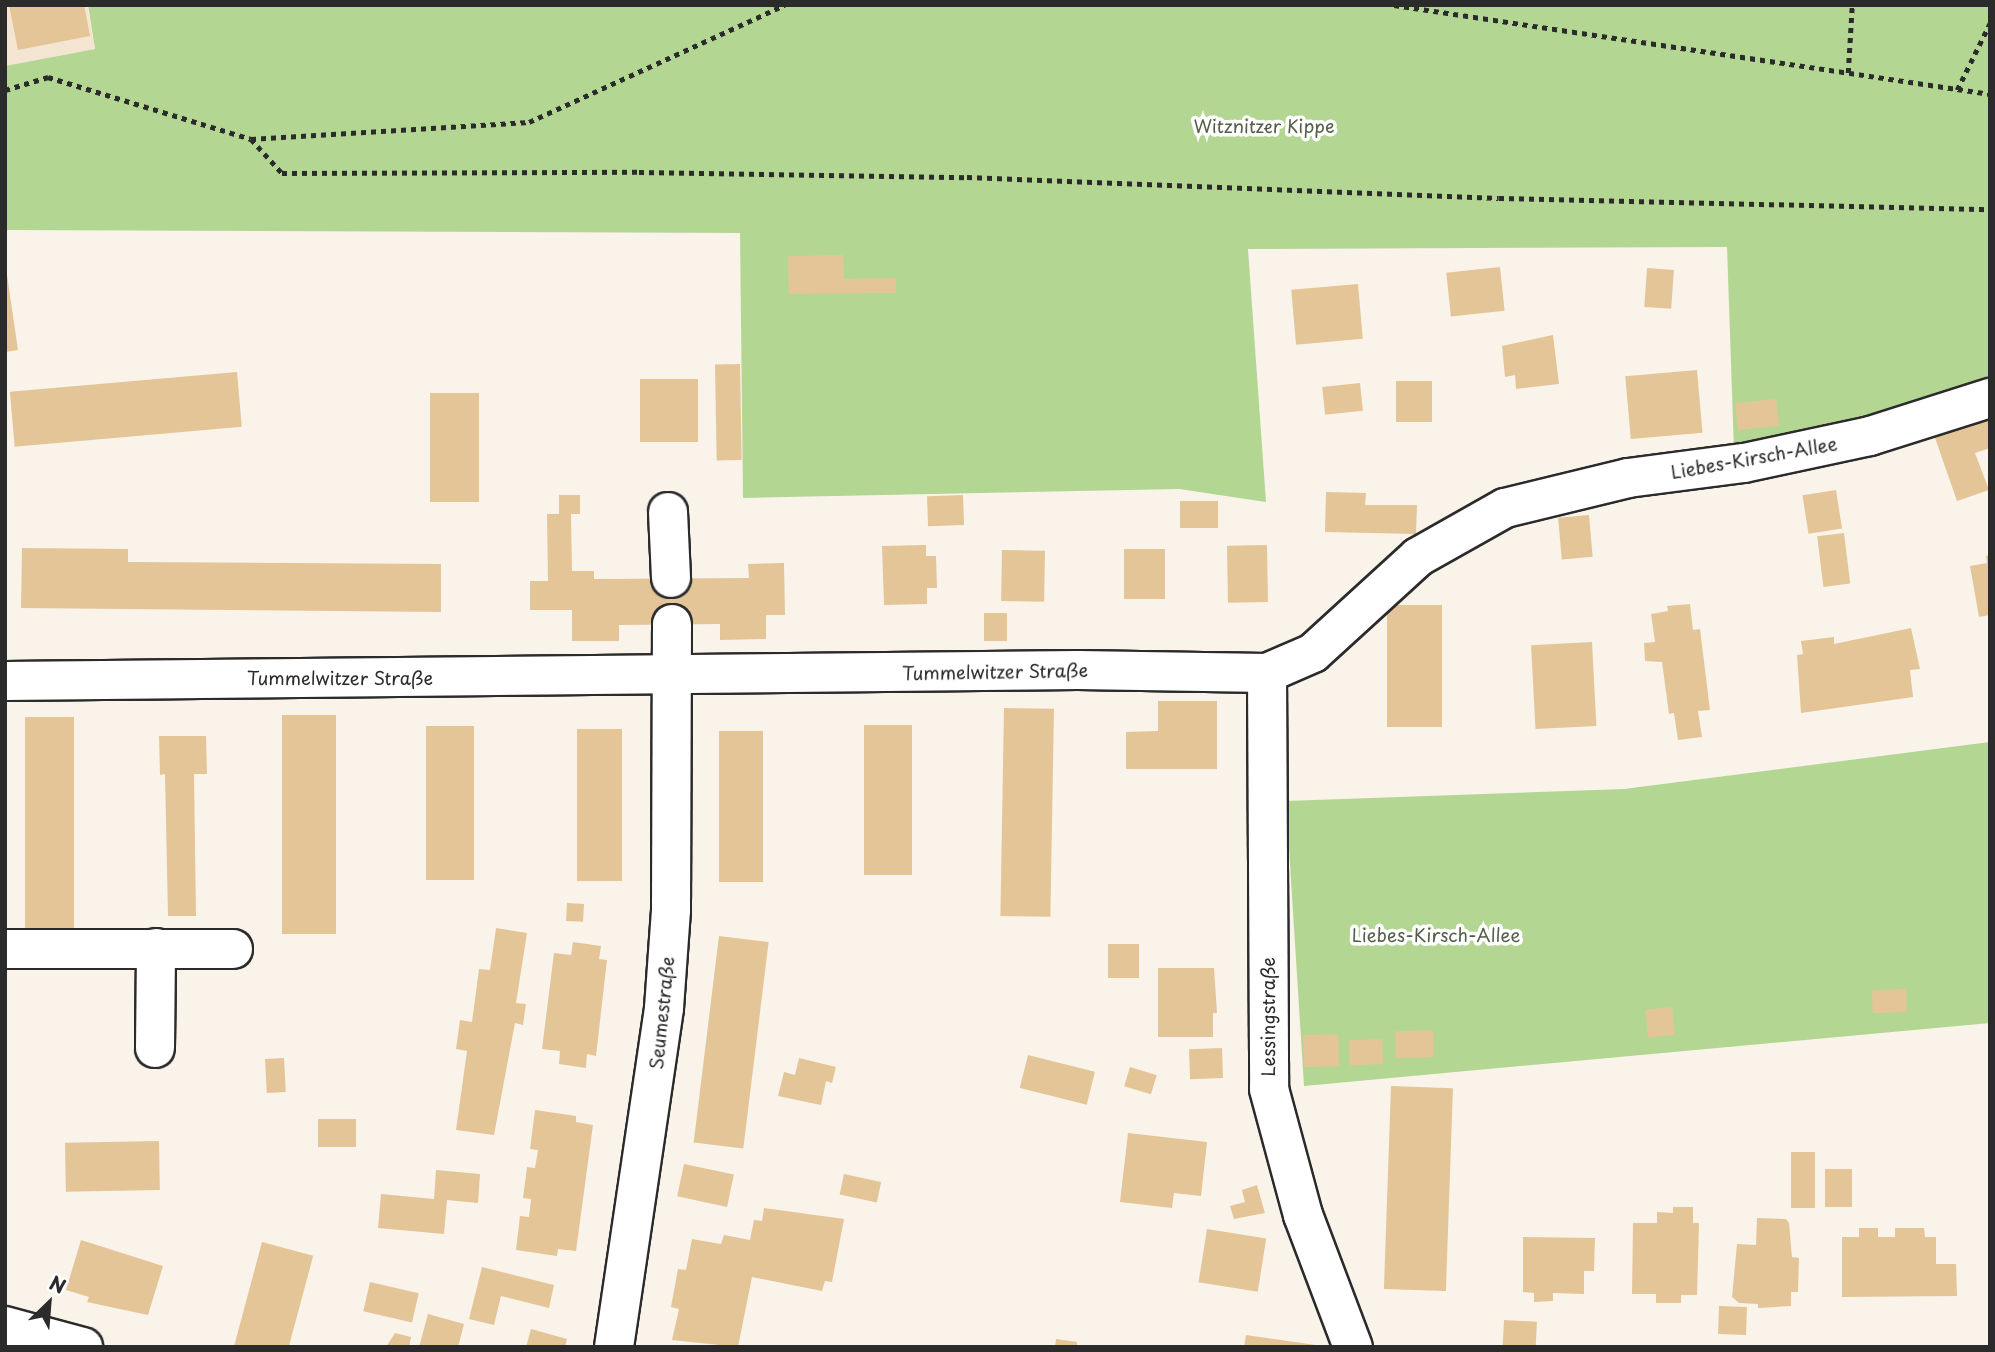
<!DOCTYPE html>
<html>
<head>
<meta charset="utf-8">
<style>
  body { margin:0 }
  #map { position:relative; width:1995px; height:1352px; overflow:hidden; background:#faf3ea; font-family:"Playpen Sans",sans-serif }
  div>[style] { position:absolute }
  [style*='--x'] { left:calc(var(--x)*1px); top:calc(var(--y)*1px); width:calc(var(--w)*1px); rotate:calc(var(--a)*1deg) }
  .built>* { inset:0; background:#f3e5d1 }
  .green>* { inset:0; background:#b3d792 }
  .building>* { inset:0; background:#e4c597; transform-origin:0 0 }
  .path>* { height:4.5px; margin-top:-2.25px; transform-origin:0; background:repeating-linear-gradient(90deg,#2b2b2b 0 5px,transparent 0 10px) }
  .roads { filter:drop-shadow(2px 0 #2b2b2b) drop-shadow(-2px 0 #2b2b2b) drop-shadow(0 2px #2b2b2b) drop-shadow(0 -2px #2b2b2b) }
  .street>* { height:38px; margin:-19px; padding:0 19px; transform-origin:19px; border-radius:19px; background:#fff }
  span { translate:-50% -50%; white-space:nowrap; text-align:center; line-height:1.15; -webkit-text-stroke:7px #fff; paint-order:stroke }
  .park-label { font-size:18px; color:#545f4a }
  .street-label { font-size:18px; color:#2b2b2b }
  .frame { position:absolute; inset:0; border:7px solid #2b2b2b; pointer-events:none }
  .north { position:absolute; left:14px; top:1268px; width:70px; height:70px; -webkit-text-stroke:5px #fff; paint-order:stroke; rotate:25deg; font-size:19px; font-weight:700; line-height:28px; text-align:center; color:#2b2b2b }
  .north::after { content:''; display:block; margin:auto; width:24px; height:32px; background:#2b2b2b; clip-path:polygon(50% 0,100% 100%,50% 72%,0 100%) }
</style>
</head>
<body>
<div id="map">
  <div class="built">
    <div style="clip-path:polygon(5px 5px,87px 5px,95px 49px,5px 66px)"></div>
  </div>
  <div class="green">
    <div style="clip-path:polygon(88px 5px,1990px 5px,1990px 379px,1909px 407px,1734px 451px,1727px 247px,1248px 249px,1266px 502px,1179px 489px,743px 498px,740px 233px,5px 230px,5px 66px,95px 49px)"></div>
    <div style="clip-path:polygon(1990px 742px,1990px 1023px,1304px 1086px,1286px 801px,1624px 789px)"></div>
  </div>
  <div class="building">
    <div style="clip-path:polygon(9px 5px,84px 5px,90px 36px,18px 50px)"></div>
    <div style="clip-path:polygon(843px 255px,844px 279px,896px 278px,896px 293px,789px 294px,788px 256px)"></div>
    <div style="clip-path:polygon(5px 261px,18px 350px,5px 352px)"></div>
    <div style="left:1500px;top:267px;width:44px;height:54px;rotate:84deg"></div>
    <div style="left:1647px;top:268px;width:27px;height:39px;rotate:4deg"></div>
    <div style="left:1358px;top:284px;width:55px;height:67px;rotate:85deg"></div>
    <div style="clip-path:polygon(1553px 335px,1559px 384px,1516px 389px,1515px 375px,1505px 377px,1502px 346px)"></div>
    <div style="left:740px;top:364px;width:96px;height:25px;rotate:89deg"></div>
    <div style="left:1697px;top:370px;width:63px;height:72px;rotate:85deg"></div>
    <div style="left:237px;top:372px;width:55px;height:228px;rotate:85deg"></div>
    <div style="left:640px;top:379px;width:58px;height:63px"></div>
    <div style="left:1396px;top:381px;width:36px;height:41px"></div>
    <div style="left:1360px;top:383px;width:28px;height:38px;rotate:84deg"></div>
    <div style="left:479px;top:393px;width:109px;height:49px;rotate:90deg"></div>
    <div style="left:1776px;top:399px;width:27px;height:41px;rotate:84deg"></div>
    <div style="clip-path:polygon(1990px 415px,1990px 448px,1975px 453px,1989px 490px,1957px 501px,1934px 435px)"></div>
    <div style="left:1836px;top:490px;width:39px;height:34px;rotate:81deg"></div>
    <div style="clip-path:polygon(1326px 492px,1366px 493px,1365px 505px,1417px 505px,1416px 534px,1325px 532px)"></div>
    <div style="clip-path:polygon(559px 495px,580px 495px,580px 514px,571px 514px,572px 571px,594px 571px,594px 579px,749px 578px,748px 564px,784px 563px,785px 615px,766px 615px,766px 639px,720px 640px,720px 624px,619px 625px,619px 641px,572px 641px,572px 610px,530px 610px,530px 581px,548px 581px,547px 514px,559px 514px)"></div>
    <div style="left:963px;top:495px;width:30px;height:36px;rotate:88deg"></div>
    <div style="left:1180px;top:501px;width:38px;height:27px"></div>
    <div style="left:1589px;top:515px;width:42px;height:31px;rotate:85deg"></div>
    <div style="left:1844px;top:533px;width:51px;height:27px;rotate:83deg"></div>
    <div style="clip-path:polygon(926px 545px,926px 556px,936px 556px,937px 588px,927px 588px,927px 604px,884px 605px,882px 546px)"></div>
    <div style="left:1267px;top:545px;width:57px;height:40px;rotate:89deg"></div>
    <div style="clip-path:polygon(22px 548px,128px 549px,128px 562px,441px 564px,441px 612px,21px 608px)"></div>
    <div style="left:1124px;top:549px;width:41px;height:50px"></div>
    <div style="left:1002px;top:550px;width:43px;height:51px;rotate:1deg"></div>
    <div style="clip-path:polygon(1990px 555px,1990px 615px,1979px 617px,1970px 566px,1987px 563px,1986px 556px)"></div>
    <div style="clip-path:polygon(1690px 604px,1693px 630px,1700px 629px,1710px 710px,1698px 711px,1702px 737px,1678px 740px,1674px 713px,1669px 714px,1662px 662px,1645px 661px,1644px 643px,1655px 642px,1651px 614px,1668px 611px,1667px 606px)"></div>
    <div style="left:1442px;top:605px;width:122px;height:55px;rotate:90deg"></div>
    <div style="left:984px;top:613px;width:23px;height:28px"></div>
    <div style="clip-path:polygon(1911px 628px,1920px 669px,1910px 670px,1913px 697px,1801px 713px,1797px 655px,1803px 654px,1801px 641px,1834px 637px,1834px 644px)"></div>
    <div style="left:1592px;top:642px;width:84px;height:61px;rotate:87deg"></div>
    <div style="clip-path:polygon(1158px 701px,1217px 701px,1217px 769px,1126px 769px,1126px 732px,1158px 731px)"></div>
    <div style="left:1004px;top:708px;width:50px;height:208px;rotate:1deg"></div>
    <div style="left:282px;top:715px;width:54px;height:219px"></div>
    <div style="left:25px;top:717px;width:49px;height:221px"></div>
    <div style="left:864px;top:725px;width:48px;height:150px"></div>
    <div style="left:426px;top:726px;width:48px;height:154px"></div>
    <div style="left:577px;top:729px;width:45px;height:152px"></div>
    <div style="left:719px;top:731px;width:44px;height:151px"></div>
    <div style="clip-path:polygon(159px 736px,206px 736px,207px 774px,194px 774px,196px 916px,168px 916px,165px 774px,160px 775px)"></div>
    <div style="left:567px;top:903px;width:17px;height:18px;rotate:3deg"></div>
    <div style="clip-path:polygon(496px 928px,527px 933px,516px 1003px,526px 1004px,523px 1025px,515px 1023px,494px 1135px,456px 1130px,467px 1051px,456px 1049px,460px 1020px,472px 1022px,479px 969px,490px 970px)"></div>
    <div style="left:719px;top:936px;width:50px;height:208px;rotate:7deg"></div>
    <div style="clip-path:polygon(573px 942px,601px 946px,599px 959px,607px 960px,596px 1056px,587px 1054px,586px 1068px,559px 1064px,560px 1051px,542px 1049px,554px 953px,571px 955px)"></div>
    <div style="left:1108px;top:944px;width:31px;height:34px"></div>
    <div style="clip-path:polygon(1158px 968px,1214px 968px,1217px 1013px,1213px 1013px,1213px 1037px,1158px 1037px)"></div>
    <div style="left:1906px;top:989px;width:23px;height:34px;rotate:88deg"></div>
    <div style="left:1672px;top:1007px;width:28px;height:27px;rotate:84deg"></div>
    <div style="left:1433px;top:1030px;width:27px;height:38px;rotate:88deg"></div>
    <div style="left:1338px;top:1034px;width:32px;height:35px;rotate:88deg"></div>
    <div style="left:1382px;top:1039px;width:25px;height:33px;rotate:88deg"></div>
    <div style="left:1222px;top:1048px;width:30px;height:33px;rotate:88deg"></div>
    <div style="left:1028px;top:1055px;width:69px;height:34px;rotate:14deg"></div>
    <div style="left:284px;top:1058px;width:34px;height:19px;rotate:87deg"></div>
    <div style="clip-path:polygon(799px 1058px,836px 1067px,832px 1083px,826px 1081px,821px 1105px,778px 1096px,784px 1072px,795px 1075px)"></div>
    <div style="left:1130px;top:1067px;width:28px;height:20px;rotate:17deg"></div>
    <div style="left:1391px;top:1086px;width:62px;height:203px;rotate:2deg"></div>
    <div style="clip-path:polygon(535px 1110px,576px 1116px,576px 1122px,593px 1125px,576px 1251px,558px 1249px,557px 1256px,516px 1250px,520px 1216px,529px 1217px,531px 1199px,523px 1198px,527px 1167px,535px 1168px,538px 1150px,530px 1149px)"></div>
    <div style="left:318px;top:1119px;width:38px;height:28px"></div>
    <div style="clip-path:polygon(1128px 1133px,1207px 1142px,1201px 1196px,1174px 1193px,1172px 1208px,1120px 1202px)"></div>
    <div style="left:159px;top:1141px;width:49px;height:94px;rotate:89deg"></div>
    <div style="left:1791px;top:1152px;width:24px;height:56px"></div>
    <div style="left:684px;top:1164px;width:51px;height:33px;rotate:12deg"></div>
    <div style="left:1825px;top:1169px;width:27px;height:38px"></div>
    <div style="clip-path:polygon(436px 1170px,480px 1174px,478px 1203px,447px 1200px,444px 1234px,378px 1228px,381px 1194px,434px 1199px)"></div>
    <div style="left:844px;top:1174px;width:38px;height:21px;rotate:12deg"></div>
    <div style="clip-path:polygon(1257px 1185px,1265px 1213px,1234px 1219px,1230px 1206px,1245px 1202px,1242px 1190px)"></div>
    <div style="clip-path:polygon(1673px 1207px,1693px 1207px,1693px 1223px,1699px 1223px,1697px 1295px,1681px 1295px,1681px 1303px,1656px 1303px,1656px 1294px,1632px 1294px,1633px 1223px,1657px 1223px,1657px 1212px,1673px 1213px)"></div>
    <div style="clip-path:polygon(764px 1208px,844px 1219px,832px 1282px,825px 1281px,822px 1291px,752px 1277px,738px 1347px,672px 1340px,679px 1309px,671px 1307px,678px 1269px,686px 1270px,692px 1239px,721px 1244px,724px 1235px,750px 1240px,754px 1220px,762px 1221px)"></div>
    <div style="clip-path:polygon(1757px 1218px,1786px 1219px,1789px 1223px,1792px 1257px,1799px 1258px,1798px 1292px,1791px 1292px,1791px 1306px,1758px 1308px,1758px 1304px,1739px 1303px,1732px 1297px,1737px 1244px,1756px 1245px)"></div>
    <div style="clip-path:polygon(1859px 1228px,1878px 1228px,1878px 1237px,1895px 1237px,1895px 1228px,1924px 1228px,1925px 1237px,1936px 1237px,1936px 1264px,1956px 1264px,1957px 1296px,1842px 1297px,1842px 1237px,1859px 1237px)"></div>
    <div style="left:1207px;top:1229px;width:60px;height:54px;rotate:9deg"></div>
    <div style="clip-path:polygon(1523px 1237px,1595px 1238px,1594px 1271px,1584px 1271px,1584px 1294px,1553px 1293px,1553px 1301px,1534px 1302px,1534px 1293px,1523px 1292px)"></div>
    <div style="clip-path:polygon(81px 1240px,163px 1266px,148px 1315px,87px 1302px,89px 1297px,66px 1290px)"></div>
    <div style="left:262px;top:1242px;width:53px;height:109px;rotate:15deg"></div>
    <div style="clip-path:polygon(482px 1267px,554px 1285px,549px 1308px,501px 1296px,494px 1325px,469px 1319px)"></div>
    <div style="left:370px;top:1282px;width:50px;height:30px;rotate:13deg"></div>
    <div style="left:1719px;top:1306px;width:28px;height:28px;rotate:2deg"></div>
    <div style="clip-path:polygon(428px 1314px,464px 1324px,458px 1347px,419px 1347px)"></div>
    <div style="left:1504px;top:1320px;width:33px;height:27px;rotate:3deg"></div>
    <div style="clip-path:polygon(531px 1329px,567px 1339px,565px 1347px,526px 1347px)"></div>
    <div style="clip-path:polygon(395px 1333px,411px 1337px,409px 1347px,386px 1347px)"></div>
    <div style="clip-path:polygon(1246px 1335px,1316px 1345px,1316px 1347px,1244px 1347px)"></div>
    <div style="clip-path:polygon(1056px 1339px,1077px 1342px,1077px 1347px,1055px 1347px)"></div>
  </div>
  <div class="path">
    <div style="--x:1394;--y:5;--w:603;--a:8.49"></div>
    <div style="--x:1848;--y:73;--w:68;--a:-86.6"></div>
    <div style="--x:5;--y:90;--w:45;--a:-16.8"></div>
    <div style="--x:48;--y:77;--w:212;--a:17"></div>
    <div style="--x:251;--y:139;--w:279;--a:-3.5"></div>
    <div style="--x:529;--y:122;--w:281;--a:-24.6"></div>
    <div style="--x:1957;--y:90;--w:75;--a:-63.8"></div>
    <div style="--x:251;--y:139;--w:46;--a:47.6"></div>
    <div style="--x:282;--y:173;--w:357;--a:-0.2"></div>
    <div style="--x:639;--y:172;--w:328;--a:0.9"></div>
    <div style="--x:967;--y:177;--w:532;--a:2.26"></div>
    <div style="--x:1499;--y:198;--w:491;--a:1.3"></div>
  </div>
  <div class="roads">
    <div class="street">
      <div style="--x:668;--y:512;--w:66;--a:87.4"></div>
      <div style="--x:1267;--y:673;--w:416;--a:89.7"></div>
      <div style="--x:1269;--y:1089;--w:131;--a:74.9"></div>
      <div style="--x:1303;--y:1215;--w:141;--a:69.3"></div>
      <div style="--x:5;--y:681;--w:1073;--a:-0.59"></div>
      <div style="--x:1078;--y:670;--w:189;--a:0.9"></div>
      <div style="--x:1267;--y:673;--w:50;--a:-23.5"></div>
      <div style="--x:1313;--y:653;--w:142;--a:-42.4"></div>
      <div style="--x:1418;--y:557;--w:100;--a:-29.4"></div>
      <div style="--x:1505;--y:508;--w:127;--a:-13.7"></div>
      <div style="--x:1628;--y:478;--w:117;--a:-7.4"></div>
      <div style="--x:1744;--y:463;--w:129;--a:-12.1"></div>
      <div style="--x:1870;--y:436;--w:126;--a:-17.6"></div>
      <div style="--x:5;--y:949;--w:228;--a:0"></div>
      <div style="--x:155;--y:1048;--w:100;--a:-89.4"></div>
      <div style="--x:5;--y:1326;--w:81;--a:15.1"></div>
      <div style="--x:614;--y:1347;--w:343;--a:-81.6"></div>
      <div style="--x:664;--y:1008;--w:98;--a:-85.9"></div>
      <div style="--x:671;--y:910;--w:286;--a:-89.8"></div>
    </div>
  </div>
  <div class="park-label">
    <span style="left:1264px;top:126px">Witznitzer Kippe</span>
    <span style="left:1436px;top:935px">Liebes-Kirsch-Allee</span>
  </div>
  <div class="street-label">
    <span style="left:1754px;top:458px;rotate:-10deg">Liebes-Kirsch-Allee</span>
    <span style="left:995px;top:672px;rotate:-1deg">Tummelwitzer Straße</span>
    <span style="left:340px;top:678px">Tummelwitzer Straße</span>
    <span style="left:662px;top:1013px;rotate:-84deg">Seumestraße</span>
    <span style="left:1268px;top:1017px;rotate:-90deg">Lessingstraße</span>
  </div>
  <div class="frame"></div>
  <div class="north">N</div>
</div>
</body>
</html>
